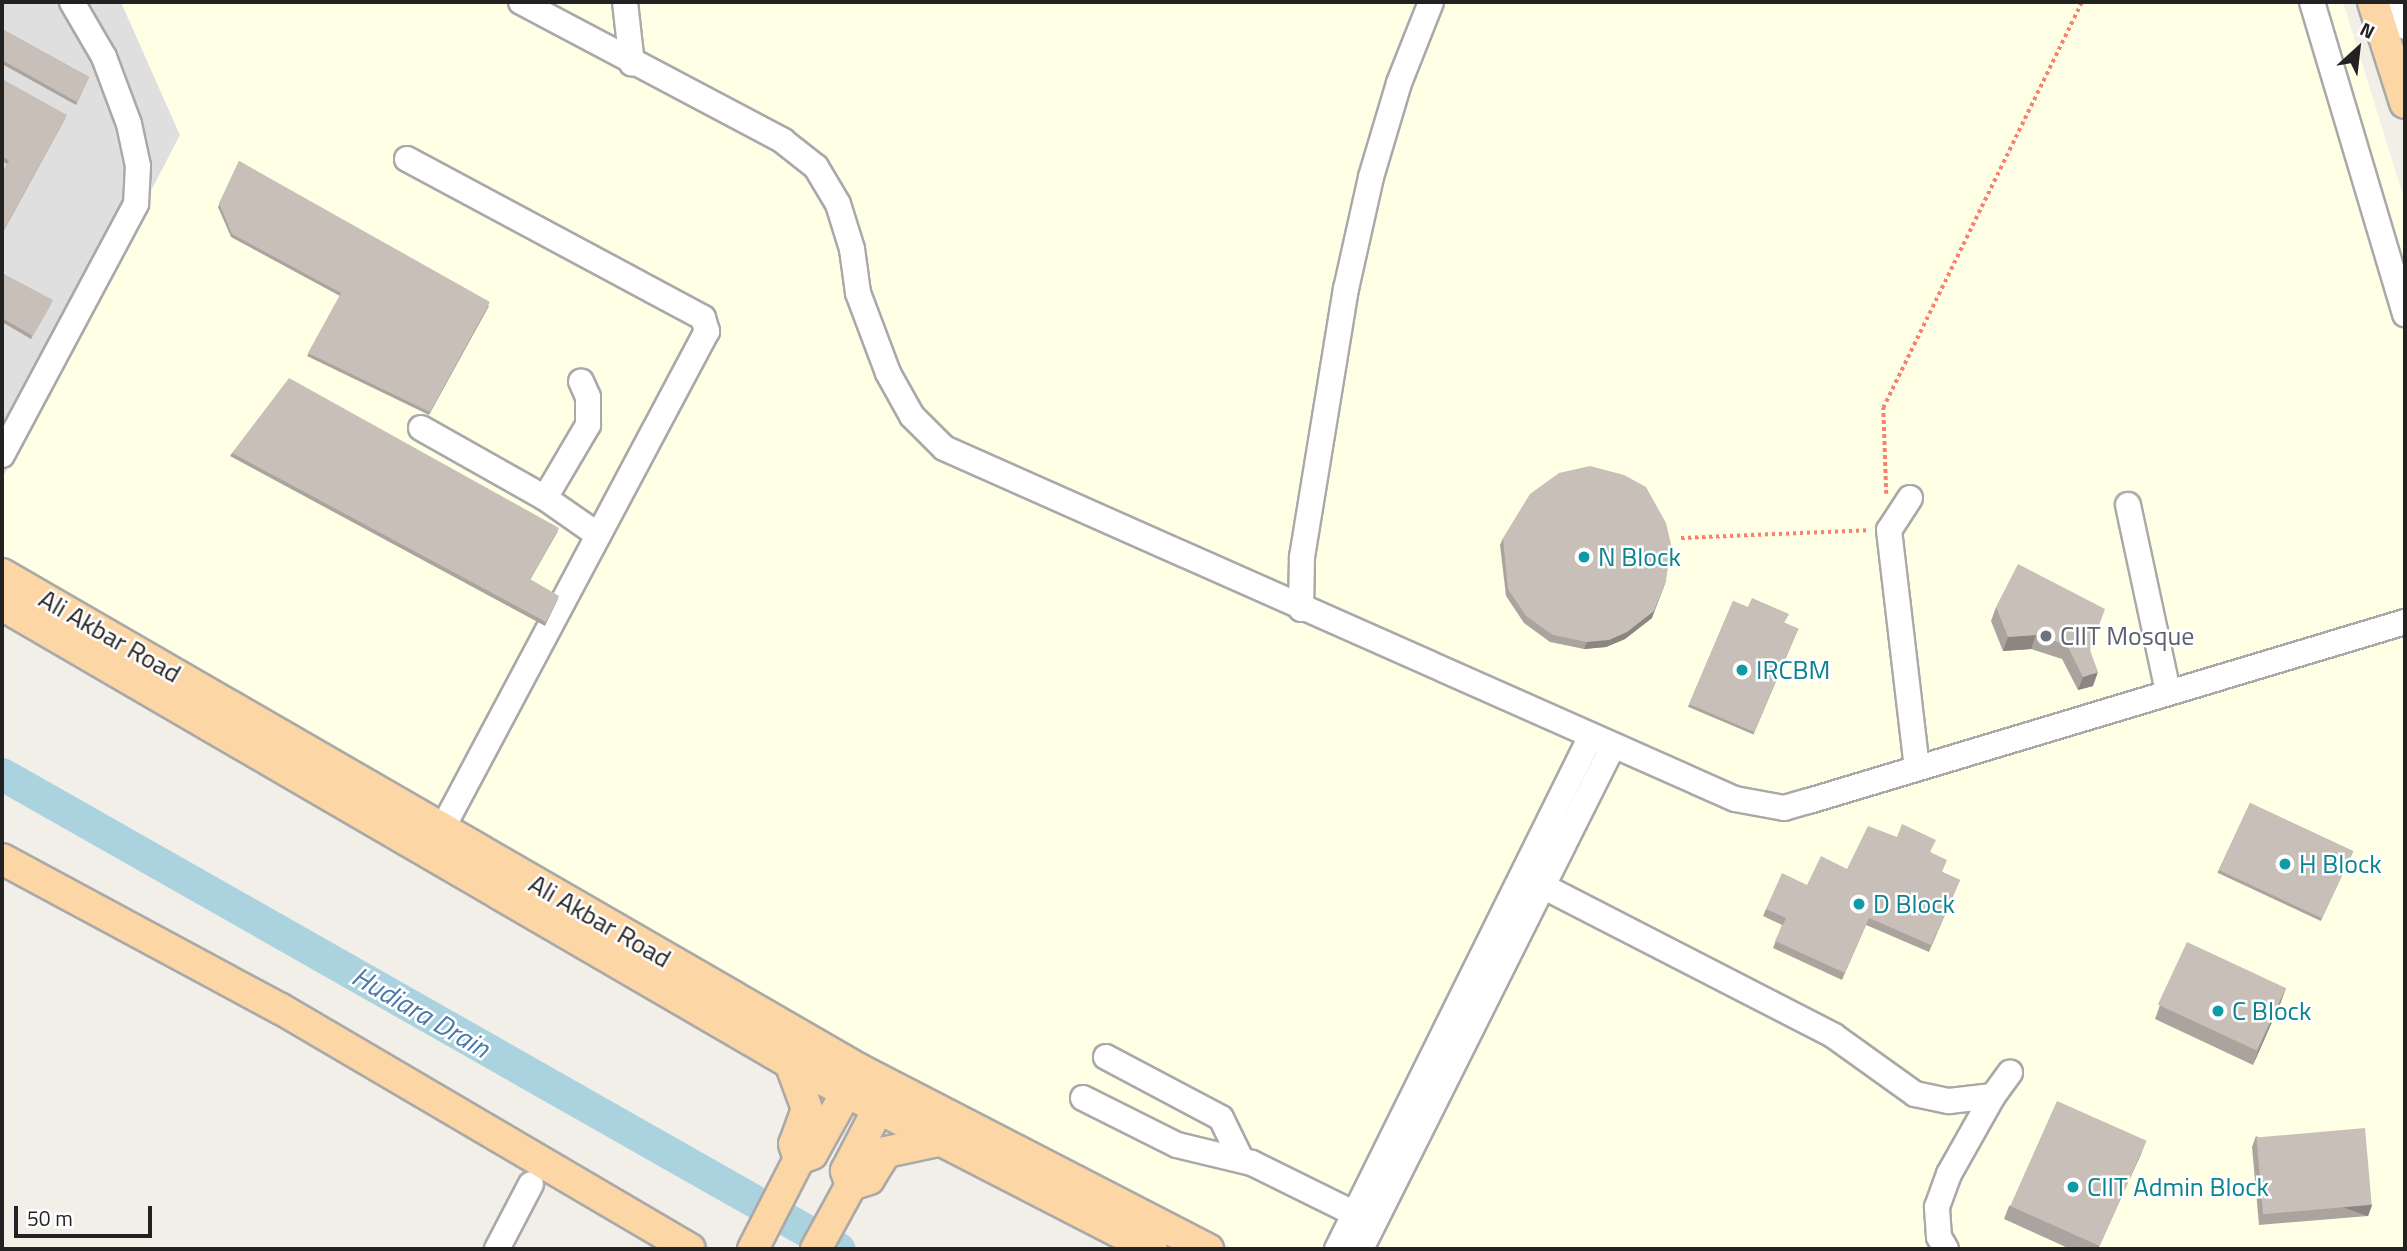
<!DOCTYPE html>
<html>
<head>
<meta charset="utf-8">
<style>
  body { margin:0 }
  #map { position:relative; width:2407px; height:1251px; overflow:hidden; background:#f2efe9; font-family:"Titillium Web",sans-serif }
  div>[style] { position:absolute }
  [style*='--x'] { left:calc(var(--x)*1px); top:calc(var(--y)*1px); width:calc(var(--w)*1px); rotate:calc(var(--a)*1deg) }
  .residential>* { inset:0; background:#e0dfdf }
  .education>* { inset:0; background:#ffffe5 }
  .river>* { height:33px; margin:-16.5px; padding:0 16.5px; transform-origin:16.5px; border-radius:16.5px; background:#aad3df }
  .path>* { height:3.5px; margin-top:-1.75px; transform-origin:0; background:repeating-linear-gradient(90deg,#fa8072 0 3.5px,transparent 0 7px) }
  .roads { filter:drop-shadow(2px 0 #a9a9a9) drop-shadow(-2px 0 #a9a9a9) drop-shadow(0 2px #a9a9a9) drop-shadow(0 -2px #a9a9a9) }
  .minor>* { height:24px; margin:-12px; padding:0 12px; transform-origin:12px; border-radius:12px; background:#fff }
  .major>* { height:30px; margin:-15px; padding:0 15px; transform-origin:15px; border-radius:15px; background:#fcd6a4 }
  .wall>* { inset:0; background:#aba49e; transform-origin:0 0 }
  .shaded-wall>* { inset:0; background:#8b8681; transform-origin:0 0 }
  .building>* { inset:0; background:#c7bfb8; transform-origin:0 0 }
  .dots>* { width:19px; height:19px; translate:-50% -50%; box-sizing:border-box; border:4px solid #fff; border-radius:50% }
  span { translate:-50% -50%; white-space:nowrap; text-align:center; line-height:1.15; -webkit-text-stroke:5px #fff; paint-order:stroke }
  .culture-label { font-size:26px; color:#0d838f }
  .left { translate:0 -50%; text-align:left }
  .street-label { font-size:26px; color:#222 }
  .worship-label { font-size:26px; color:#5b616d }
  .water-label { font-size:28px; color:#4a7aab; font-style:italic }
  .frame { position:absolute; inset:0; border:4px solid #222; pointer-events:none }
  .north { position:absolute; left:2323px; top:14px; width:70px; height:70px; -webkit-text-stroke:5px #fff; paint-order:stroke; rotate:27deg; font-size:19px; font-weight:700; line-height:28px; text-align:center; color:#222 }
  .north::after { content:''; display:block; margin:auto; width:24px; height:32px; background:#222; clip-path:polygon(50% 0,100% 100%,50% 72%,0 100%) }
  .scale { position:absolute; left:14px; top:1206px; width:138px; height:32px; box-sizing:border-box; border:4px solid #222; border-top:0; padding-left:9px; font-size:21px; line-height:24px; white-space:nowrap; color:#222; -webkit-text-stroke:5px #fff; paint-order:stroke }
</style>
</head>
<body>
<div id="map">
  <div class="residential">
    <div style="clip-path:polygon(2px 2px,121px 2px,180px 135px,2px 479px)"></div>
  </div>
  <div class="education">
    <div style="clip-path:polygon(121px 2px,2343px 2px,2405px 202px,2405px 1249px,1234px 1249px,923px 1086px,396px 788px,2px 555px,2px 479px,180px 135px)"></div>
  </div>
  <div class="river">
    <div style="--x:2;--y:774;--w:962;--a:29.58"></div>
  </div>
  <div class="path">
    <div style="--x:1886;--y:494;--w:86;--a:-92"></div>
    <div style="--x:1883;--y:408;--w:452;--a:-63.9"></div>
    <div style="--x:1681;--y:538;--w:187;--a:-2.4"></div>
  </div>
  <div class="roads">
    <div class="minor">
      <div style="--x:521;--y:2;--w:297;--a:27.9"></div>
      <div style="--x:783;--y:141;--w:42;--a:38.2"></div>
      <div style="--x:816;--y:167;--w:43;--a:59.3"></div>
      <div style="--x:838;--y:204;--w:47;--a:72.7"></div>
      <div style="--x:852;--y:249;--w:44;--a:82.2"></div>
      <div style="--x:858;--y:293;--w:85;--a:69.4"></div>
      <div style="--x:888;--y:373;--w:49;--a:60.8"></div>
      <div style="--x:912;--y:416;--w:45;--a:45"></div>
      <div style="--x:944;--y:448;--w:865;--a:23.93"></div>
      <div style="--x:1735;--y:799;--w:50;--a:10.4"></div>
      <div style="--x:1784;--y:808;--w:26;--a:-16"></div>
      <div style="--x:1809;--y:801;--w:622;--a:-16.72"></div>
      <div style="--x:625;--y:2;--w:62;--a:83.6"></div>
      <div style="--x:2312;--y:2;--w:326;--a:73.4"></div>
      <div style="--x:2397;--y:2;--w:26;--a:72"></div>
      <div style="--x:407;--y:159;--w:336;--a:28.2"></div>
      <div style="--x:703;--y:318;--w:14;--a:73"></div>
      <div style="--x:707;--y:331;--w:566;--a:118.01"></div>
      <div style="--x:421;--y:428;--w:142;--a:29.4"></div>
      <div style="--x:545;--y:498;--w:65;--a:34.9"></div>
      <div style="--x:2;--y:455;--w:285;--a:-61.9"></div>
      <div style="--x:136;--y:204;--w:38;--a:-87"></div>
      <div style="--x:138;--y:166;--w:43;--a:-102.1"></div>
      <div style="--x:129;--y:124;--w:72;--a:-110.5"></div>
      <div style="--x:104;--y:57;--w:64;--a:-120.2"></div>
      <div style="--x:545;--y:498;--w:85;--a:-59.5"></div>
      <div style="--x:588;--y:425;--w:28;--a:-90"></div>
      <div style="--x:588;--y:397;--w:17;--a:-114"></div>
      <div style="--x:1910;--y:498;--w:38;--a:123"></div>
      <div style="--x:1889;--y:530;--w:239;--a:83.3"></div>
      <div style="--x:2128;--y:505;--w:190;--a:77.9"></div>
      <div style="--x:1301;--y:609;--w:52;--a:-88.9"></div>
      <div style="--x:1302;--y:557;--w:272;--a:-80.7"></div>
      <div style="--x:1346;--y:289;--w:115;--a:-77.4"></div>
      <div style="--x:1371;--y:177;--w:98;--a:-73.4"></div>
      <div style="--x:1399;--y:83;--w:87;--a:-68.4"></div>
      <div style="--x:1527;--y:878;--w:345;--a:27.2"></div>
      <div style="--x:1834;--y:1036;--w:100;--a:35.6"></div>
      <div style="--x:1915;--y:1094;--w:35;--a:12"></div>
      <div style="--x:1949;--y:1101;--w:44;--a:-6.5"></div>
      <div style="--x:1993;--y:1096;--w:29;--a:-54"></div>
      <div style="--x:1106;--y:1057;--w:130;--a:27.9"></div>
      <div style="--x:1221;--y:1118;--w:46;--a:64"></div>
      <div style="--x:1083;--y:1098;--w:105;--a:26.6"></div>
      <div style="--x:1177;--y:1145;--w:77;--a:13.5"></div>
      <div style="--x:1252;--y:1163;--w:115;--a:26.3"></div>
      <div style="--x:497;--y:1249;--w:73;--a:-62.4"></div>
      <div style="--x:1337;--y:1249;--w:572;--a:-63.66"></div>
      <div style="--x:1361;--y:1249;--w:563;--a:-63.39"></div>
      <div style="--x:1946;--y:1249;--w:14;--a:-120"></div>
      <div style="--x:1939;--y:1237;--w:30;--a:-94"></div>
      <div style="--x:1937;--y:1207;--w:35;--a:-70"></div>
      <div style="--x:1949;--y:1174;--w:90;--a:-60.6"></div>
    </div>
    <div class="major">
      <div style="--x:2373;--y:2;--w:106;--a:72.4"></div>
      <div style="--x:2;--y:574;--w:990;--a:30.01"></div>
      <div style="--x:859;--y:1069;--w:393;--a:27.3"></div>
      <div style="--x:2;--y:605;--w:911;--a:30.17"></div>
      <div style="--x:790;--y:1063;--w:407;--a:27.2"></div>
      <div style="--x:2;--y:859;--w:317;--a:28.3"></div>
      <div style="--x:281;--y:1009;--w:474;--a:30.4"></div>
      <div style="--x:790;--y:1063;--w:49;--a:69.7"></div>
      <div style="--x:807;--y:1109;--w:37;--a:110"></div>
      <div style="--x:794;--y:1144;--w:16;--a:72"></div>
      <div style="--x:851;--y:1185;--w:15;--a:-110"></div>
      <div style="--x:846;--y:1171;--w:89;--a:-62.6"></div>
      <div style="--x:753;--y:1249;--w:101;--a:-62.9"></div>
      <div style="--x:799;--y:1159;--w:14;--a:-21"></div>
      <div style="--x:812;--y:1154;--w:90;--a:-60.9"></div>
      <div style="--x:816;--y:1249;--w:73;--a:-61.3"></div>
      <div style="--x:851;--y:1185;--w:19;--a:-18"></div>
      <div style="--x:869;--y:1179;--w:32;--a:-58"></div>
      <div style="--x:886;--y:1152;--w:53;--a:-11.9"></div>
    </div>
  </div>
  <div class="wall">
    <div style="clip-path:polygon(2px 29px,89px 77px,76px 105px,2px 64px)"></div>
    <div style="clip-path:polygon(2px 79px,65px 119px,2px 234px,2px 174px,7px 164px,2px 161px)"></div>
    <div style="clip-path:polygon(239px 161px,489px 306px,429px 415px,307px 356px,340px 296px,231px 237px,218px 207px)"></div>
    <div style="clip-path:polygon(2px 273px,51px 304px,31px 339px,2px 322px)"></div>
    <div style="clip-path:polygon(232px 453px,558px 531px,530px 580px,558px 599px,545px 626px,230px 456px)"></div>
    <div style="clip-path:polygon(1503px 538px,1652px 618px,1625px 639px,1606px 647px,1584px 649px,1550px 642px,1524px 623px,1506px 596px,1500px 545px)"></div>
    <div style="left:1733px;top:601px;width:71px;height:115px;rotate:23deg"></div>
    <div style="clip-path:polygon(1996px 607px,2090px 650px,2093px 686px,2078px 690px,2062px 659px,2031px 649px,2003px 651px,1991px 621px)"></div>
    <div style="left:2250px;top:803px;width:114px;height:77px;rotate:25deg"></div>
    <div style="clip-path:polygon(1931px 852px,1942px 872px,1960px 880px,1929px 952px,1866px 925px,1842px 980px,1773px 948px,1782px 925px,1763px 916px,1766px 909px,1807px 885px,1847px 869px)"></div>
    <div style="clip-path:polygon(2286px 988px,2253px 1065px,2155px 1019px,2160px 1005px)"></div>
    <div style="clip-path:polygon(2256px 1136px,2372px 1205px,2368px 1216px,2259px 1225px,2252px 1147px)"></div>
    <div style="clip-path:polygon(2141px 1154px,2098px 1249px,2070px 1249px,2004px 1219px,2009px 1206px)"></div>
  </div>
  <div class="shaded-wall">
    <div style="clip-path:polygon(1666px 581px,1652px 618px,1625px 639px,1606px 647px,1584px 649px,1587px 642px)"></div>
    <div style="clip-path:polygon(2036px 635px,2031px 649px,2003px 651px,2008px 637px)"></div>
    <div style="clip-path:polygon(2098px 672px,2093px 686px,2078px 690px,2083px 677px)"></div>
    <div style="clip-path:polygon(2286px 988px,2281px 1002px,2253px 1065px,2258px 1051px)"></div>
    <div style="clip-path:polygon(2146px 1141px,2141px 1154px,2097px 1249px)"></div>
    <div style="left:2372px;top:1205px;width:12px;height:109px;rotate:110deg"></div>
  </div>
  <div class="building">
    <div style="clip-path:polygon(2px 29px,89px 77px,77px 102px,2px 60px)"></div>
    <div style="clip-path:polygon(2px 79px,67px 115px,2px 233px,2px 174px,9px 160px,2px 157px)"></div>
    <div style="clip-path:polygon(239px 161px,490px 302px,430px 412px,308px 353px,341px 293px,232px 234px,219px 203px)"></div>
    <div style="clip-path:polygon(2px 273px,53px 300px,33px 336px,2px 318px)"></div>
    <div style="clip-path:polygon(289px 378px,559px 528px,530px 579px,559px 596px,546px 622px,232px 453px)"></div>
    <div style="clip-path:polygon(1590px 466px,1624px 475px,1646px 487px,1666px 523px,1671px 544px,1666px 581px,1654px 611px,1627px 632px,1609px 640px,1587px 642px,1553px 635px,1526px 616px,1508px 589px,1503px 538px,1530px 494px,1559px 473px)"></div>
    <div style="clip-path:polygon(2018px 564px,2105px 609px,2090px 650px,2098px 672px,2083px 677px,2067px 645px,2036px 635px,2008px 637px,1996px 607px)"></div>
    <div style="clip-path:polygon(1752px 598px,1789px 614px,1784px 623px,1798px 629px,1754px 732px,1689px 704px,1733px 601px,1748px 607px)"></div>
    <div style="left:2250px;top:803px;width:114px;height:74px;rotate:25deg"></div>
    <div style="clip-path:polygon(1902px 824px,1936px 840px,1930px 852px,1947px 860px,1942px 872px,1960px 880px,1931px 945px,1869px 918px,1845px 973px,1775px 941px,1786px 918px,1766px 909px,1782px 873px,1807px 885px,1821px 856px,1847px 869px,1868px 826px,1897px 837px)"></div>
    <div style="left:2187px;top:942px;width:109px;height:69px;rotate:25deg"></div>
    <div style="left:2057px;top:1101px;width:98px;height:115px;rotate:24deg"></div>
    <div style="left:2365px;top:1128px;width:77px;height:109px;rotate:85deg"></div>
  </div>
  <div class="dots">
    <div style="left:1584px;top:557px;background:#0f9aa8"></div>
    <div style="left:2046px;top:636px;background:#6b7280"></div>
    <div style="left:1742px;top:670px;background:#0f9aa8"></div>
    <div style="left:2285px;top:864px;background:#0f9aa8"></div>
    <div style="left:1859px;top:904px;background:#0f9aa8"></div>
    <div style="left:2218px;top:1011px;background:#0f9aa8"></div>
    <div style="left:2073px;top:1187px;background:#0f9aa8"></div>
  </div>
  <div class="culture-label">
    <span class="left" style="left:1598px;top:557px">N Block</span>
    <span class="left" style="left:1756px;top:670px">IRCBM</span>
    <span class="left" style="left:2299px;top:864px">H Block</span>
    <span class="left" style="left:1873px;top:904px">D Block</span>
    <span class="left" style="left:2232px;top:1011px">C Block</span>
    <span class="left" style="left:2087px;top:1187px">CIIT Admin Block</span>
  </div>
  <div class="street-label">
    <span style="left:110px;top:636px;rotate:30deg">Ali Akbar Road</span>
    <span style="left:600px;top:921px;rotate:30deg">Ali Akbar Road</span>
  </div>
  <div class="worship-label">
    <span class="left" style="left:2060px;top:636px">CIIT Mosque</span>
  </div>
  <div class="water-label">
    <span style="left:421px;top:1012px;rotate:30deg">Hudiara Drain</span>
  </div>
  <div class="frame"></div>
  <div class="north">N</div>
  <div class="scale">50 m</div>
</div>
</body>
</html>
